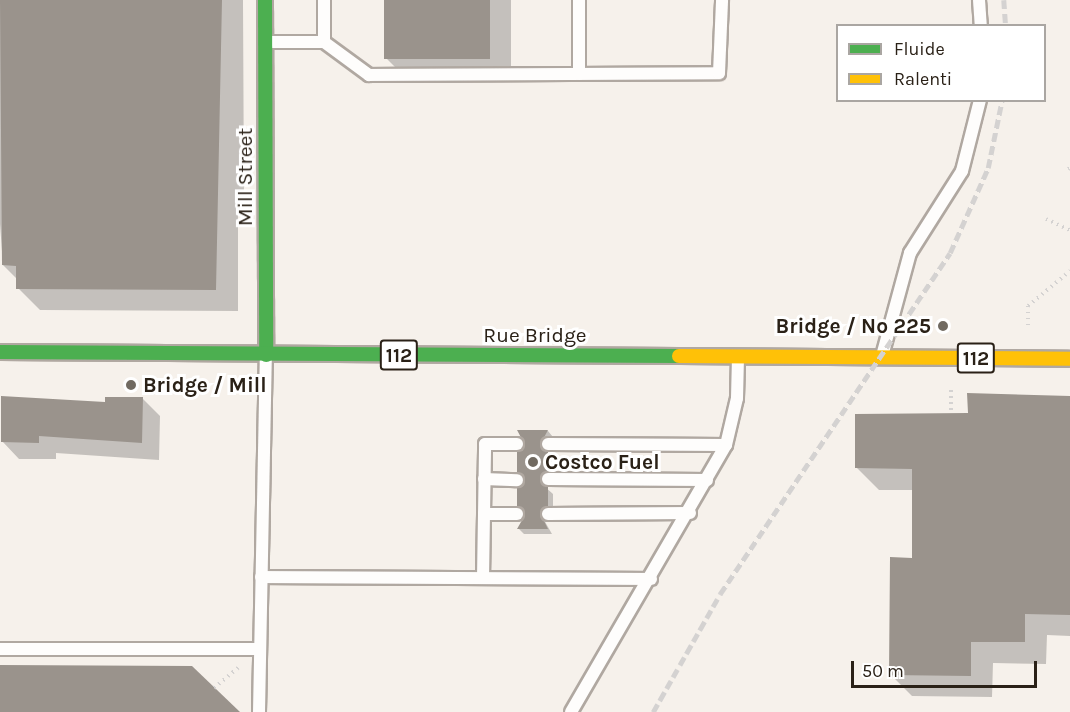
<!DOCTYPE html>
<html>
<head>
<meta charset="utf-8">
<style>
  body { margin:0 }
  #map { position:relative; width:1070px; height:712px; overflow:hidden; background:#f6f1eb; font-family:Karla,sans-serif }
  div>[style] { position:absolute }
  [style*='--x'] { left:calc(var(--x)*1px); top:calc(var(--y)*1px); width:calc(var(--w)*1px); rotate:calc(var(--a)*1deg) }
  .shadow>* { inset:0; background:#0003 }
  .building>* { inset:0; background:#9a938c; transform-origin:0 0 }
  .path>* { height:4px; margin-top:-2px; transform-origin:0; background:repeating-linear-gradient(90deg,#d4d2d1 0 1.5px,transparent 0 6px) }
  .roads { filter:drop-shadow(2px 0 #b0a8a1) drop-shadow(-2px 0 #b0a8a1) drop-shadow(0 2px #b0a8a1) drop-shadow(0 -2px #b0a8a1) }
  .lane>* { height:12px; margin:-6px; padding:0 6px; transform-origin:6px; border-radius:6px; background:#fefdfc }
  .fast>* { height:14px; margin:-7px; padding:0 7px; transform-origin:7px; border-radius:7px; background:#4caf50 }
  .slow>* { height:14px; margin:-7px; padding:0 7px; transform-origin:7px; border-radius:7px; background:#ffc107 }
  .rail>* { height:4.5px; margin-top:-2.25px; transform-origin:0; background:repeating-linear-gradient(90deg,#d4d2d1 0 9px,transparent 0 13.5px) }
  .dots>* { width:16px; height:16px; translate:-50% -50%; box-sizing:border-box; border:3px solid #fff; border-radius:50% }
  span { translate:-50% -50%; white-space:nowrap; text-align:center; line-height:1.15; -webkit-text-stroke:6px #fff; paint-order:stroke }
  .shield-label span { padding:2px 4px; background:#fff; border:2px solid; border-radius:4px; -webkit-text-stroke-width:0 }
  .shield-label { font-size:20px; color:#2a2117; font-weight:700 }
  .street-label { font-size:21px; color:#2a2117 }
  .poi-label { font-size:21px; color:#2a2117; font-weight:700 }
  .right { translate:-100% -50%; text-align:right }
  .left { translate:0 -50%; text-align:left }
  .legend { position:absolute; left:836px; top:24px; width:210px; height:78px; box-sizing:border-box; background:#fff; border:2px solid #aaa6a2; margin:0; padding:8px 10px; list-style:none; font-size:18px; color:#2a2117 }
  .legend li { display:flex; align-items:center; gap:12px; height:30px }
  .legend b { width:30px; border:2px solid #aaa6a2 }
  .scale { position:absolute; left:851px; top:661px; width:186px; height:27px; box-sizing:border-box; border:3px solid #2a2117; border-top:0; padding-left:8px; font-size:18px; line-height:21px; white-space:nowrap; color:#2a2117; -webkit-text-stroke:4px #fff; paint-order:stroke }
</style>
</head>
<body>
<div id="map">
  <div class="shadow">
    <div style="clip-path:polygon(0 0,243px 0,244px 200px,238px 201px,238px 311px,40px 310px,18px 288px,17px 279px,3px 265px,0 224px)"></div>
    <div style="clip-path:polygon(386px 0,511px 0,511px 80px,408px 80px,386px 58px)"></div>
    <div style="clip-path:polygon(1070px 397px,1070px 636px,1047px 635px,1046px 664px,993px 663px,992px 697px,912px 696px,890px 674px,914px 559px,914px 490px,879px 490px,857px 468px,969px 415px)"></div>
    <div style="clip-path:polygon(142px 398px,160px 416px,159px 460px,56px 453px,56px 459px,19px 459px,2px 441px,106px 404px)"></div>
    <div style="clip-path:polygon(520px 431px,548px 431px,553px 437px,545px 451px,553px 459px,553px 477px,544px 486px,553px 494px,553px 512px,544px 520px,552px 534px,524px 534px,519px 529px,527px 514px,527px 445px)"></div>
  </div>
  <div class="building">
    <div style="clip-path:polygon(0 0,222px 0,216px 290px,16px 289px,16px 266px,2px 265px)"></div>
    <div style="left:384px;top:0;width:106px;height:59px"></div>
    <div style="clip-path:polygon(967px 393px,1070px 396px,1070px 615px,1025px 614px,1025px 642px,971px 642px,971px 676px,889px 675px,890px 557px,912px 558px,912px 469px,855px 468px,855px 414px,968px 413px)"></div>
    <div style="clip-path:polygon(1px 396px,105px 402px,105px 397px,143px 397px,142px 443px,39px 436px,39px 443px,1px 442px)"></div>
    <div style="clip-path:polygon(517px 430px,548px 430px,540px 445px,548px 452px,548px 471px,540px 480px,548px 487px,548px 506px,540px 513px,548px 529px,517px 529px,525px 515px,517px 506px,517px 488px,525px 480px,517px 472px,517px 452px,525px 445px)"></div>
    <div style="clip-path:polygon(0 665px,192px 666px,240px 712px,0 712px)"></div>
  </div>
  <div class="path">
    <div style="--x:1068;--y:169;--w:2;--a:-27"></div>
    <div style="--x:1046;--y:219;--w:26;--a:25"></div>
    <div style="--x:1028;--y:325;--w:19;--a:-90"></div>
    <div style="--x:1028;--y:306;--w:55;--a:-39.8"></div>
    <div style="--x:951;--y:390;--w:23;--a:90"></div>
    <div style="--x:214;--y:688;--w:33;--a:-40"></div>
  </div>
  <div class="roads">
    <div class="lane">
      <div style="--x:979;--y:0;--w:26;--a:86"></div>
      <div style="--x:266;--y:42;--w:58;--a:0"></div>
      <div style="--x:324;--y:42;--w:42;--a:-90"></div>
      <div style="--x:324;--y:42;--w:56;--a:36.3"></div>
      <div style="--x:369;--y:75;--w:350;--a:-0.3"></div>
      <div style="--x:719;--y:73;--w:73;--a:-87.6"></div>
      <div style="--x:579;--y:74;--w:74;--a:-90"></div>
      <div style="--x:882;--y:356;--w:107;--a:-74.8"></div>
      <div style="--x:910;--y:253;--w:97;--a:-57.6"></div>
      <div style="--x:962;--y:171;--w:73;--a:-75.8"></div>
      <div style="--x:548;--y:444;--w:178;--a:0.3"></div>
      <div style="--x:484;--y:479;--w:33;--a:2"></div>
      <div style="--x:548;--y:479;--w:159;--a:0.4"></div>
      <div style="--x:484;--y:514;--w:33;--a:0"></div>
      <div style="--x:548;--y:514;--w:142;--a:-0.4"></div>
      <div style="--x:261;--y:577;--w:390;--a:0.3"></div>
      <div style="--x:483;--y:578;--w:134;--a:-89.1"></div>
      <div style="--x:485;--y:444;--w:32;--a:0"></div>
      <div style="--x:0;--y:649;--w:260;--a:0"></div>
      <div style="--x:259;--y:712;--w:356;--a:-88.9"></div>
      <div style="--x:571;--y:712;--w:309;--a:-59.9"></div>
      <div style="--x:726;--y:445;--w:48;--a:-76.8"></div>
      <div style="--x:737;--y:398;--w:41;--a:-88.6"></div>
    </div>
    <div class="fast">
      <div style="--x:265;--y:0;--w:355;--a:89.8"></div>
      <div style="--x:0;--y:352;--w:679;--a:0.34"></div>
    </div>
    <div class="slow">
      <div style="--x:679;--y:356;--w:391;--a:0.4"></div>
    </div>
  </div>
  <div class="rail">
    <div style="--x:1004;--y:0;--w:26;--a:86"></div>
    <div style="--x:653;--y:712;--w:136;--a:-60.4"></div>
    <div style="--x:720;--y:594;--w:411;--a:-56"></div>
    <div style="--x:950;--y:253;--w:93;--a:-65.9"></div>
    <div style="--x:988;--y:168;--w:69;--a:-78.4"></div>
  </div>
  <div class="dots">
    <div style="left:943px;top:326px;background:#716a61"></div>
    <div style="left:131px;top:385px;background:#716a61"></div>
    <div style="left:533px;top:462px;background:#716a61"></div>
  </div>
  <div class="shield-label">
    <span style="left:399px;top:355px">112</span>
    <span style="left:976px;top:358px">112</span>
  </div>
  <div class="street-label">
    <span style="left:245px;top:177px;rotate:-90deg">Mill Street</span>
    <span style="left:535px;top:335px">Rue Bridge</span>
  </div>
  <div class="poi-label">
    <span class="right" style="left:931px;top:326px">Bridge / No 225</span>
    <span class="left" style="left:143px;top:385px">Bridge / Mill</span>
    <span class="left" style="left:545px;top:462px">Costco Fuel</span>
  </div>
  <ul class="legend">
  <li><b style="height:8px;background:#4caf50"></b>Fluide</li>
  <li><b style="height:8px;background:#ffc107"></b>Ralenti</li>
  </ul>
  <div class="scale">50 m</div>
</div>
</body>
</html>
